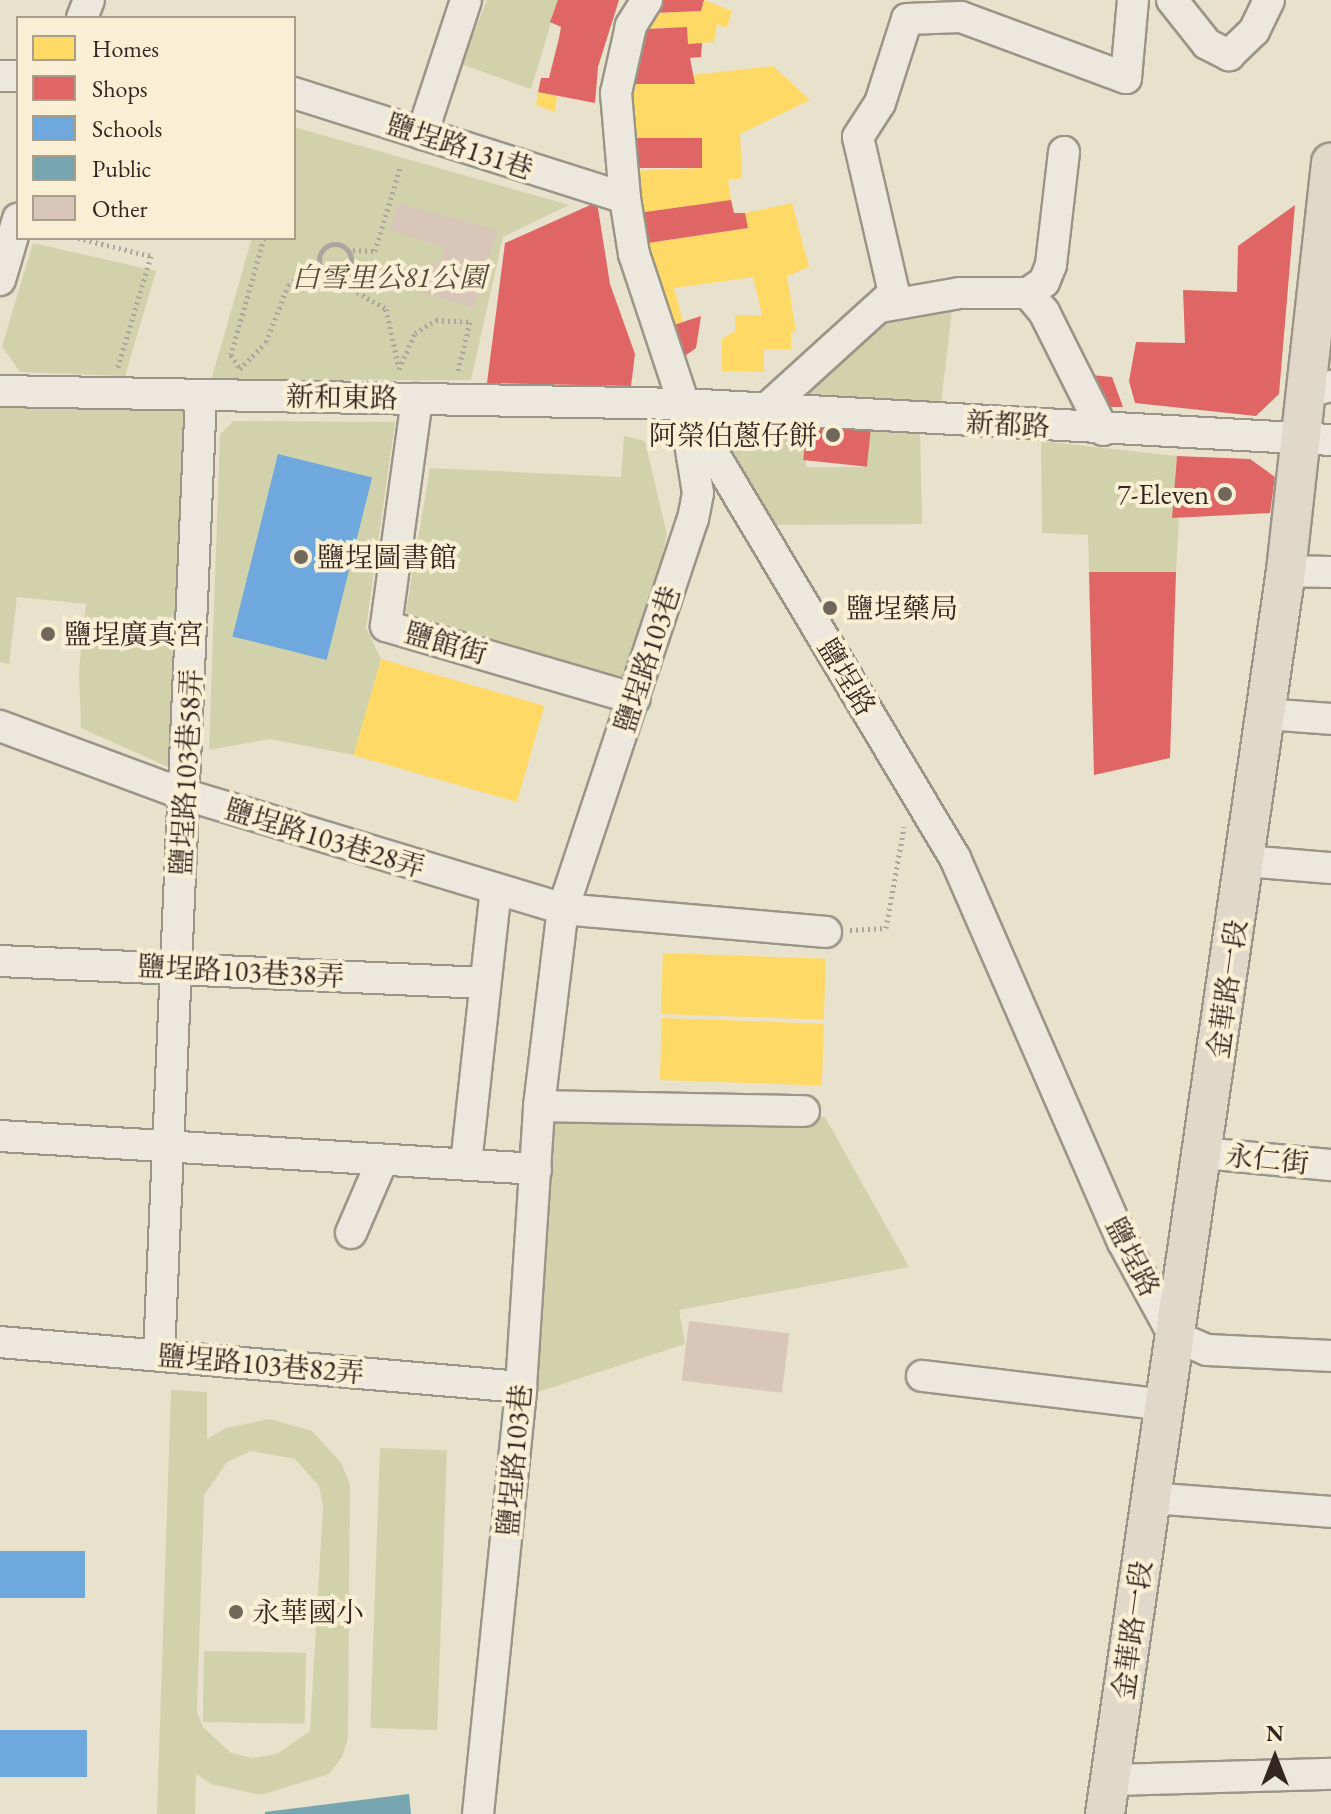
<!DOCTYPE html>
<html>
<head>
<meta charset="utf-8">
<style>
  body { margin:0 }
  #map { position:relative; width:1331px; height:1814px; overflow:hidden; background:#e8e1cb; font-family:"EB Garamond","Noto Serif TC",serif }
  div>[style] { position:absolute }
  [style*='--x'] { left:calc(var(--x)*1px); top:calc(var(--y)*1px); width:calc(var(--w)*1px); rotate:calc(var(--a)*1deg) }
  .green>* { inset:0; background:#d1d2ab; transform-origin:0 0 }
  .homes>* { inset:0; background:#ffd966; transform-origin:0 0 }
  .shops>* { inset:0; background:#e06666; transform-origin:0 0 }
  .schools>* { inset:0; background:#6fa8dc; transform-origin:0 0 }
  .public>* { inset:0; background:#76a5af }
  .building>* { inset:0; background:#d8c7b8; transform-origin:0 0 }
  .path>* { height:5px; margin-top:-2.5px; transform-origin:0; background:repeating-linear-gradient(90deg,#aba69d 0 2px,transparent 0 6px) }
  .path>.ring { margin:-2.5px; padding:0; box-sizing:content-box; background:none; border:5px solid #aba69d; border-radius:50% }
  .roads { filter:drop-shadow(2px 0 #9a9587) drop-shadow(-2px 0 #9a9587) drop-shadow(0 2px #9a9587) drop-shadow(0 -2px #9a9587) }
  .minor>* { height:30px; margin:-15px; padding:0 15px; transform-origin:15px; border-radius:15px; background:#ece8dd }
  .major>* { height:38px; margin:-19px; padding:0 19px; transform-origin:19px; border-radius:19px; background:#e0d8c8 }
  .dots>* { width:22px; height:22px; translate:-50% -50%; box-sizing:border-box; border:4px solid #f8efd5; border-radius:50% }
  span { translate:-50% -50%; white-space:nowrap; text-align:center; line-height:1.15; -webkit-text-stroke:8px #f8efd5; paint-order:stroke }
  .street-label { font-size:28px; color:#33251f }
  .park-label { font-size:28px; color:#564d3b; font-style:italic }
  .poi-label { font-size:28px; color:#33251f }
  .right { translate:-100% -50%; text-align:right }
  .left { translate:0 -50%; text-align:left }
  .legend { position:absolute; left:16px; top:16px; width:280px; height:224px; box-sizing:border-box; background:#f8efd5; border:2px solid #a99e8c; margin:0; padding:10px 14px; list-style:none; font-size:24px; color:#33251f }
  .legend li { display:flex; align-items:center; gap:16px; height:40px }
  .legend b { width:40px; border:2px solid #a99e8c }
  .north { position:absolute; left:1235px; top:1718px; width:80px; height:80px; -webkit-text-stroke:6px #f8efd5; paint-order:stroke; rotate:0deg; font-size:22px; font-weight:700; line-height:32px; text-align:center; color:#33251f }
  .north::after { content:''; display:block; margin:auto; width:28px; height:36px; background:#33251f; clip-path:polygon(50% 0,100% 100%,50% 72%,0 100%) }
</style>
</head>
<body>
<div id="map">
  <div class="green">
    <div style="clip-path:polygon(487px 0,558px 0,531px 89px,461px 64px)"></div>
    <div style="clip-path:polygon(294px 127px,569px 205px,503px 237px,471px 380px,211px 381px,252px 238px,294px 238px)"></div>
    <div style="clip-path:polygon(33px 243px,156px 271px,125px 376px,20px 372px,2px 346px)"></div>
    <div style="clip-path:polygon(953px 303px,940px 411px,793px 400px,884px 316px)"></div>
    <div style="clip-path:polygon(197px 403px,177px 771px,81px 728px,79px 671px,86px 604px,17px 597px,9px 664px,0 662px,0 404px)"></div>
    <div style="clip-path:polygon(234px 421px,395px 422px,366px 628px,381px 659px,354px 755px,270px 739px,209px 750px,220px 434px)"></div>
    <div style="clip-path:polygon(718px 422px,807px 430px,806px 467px,867px 467px,871px 428px,920px 431px,922px 524px,770px 525px)"></div>
    <div style="clip-path:polygon(624px 436px,645px 441px,667px 535px,632px 691px,405px 617px,430px 468px,621px 477px)"></div>
    <div style="clip-path:polygon(1041px 441px,1177px 456px,1172px 517px,1179px 519px,1176px 572px,1089px 572px,1088px 535px,1042px 533px)"></div>
    <div style="clip-path:polygon(549px 1116px,825px 1117px,909px 1267px,679px 1310px,685px 1344px,538px 1392px)"></div>
    <div style="clip-path:polygon(evenodd,171px 1390px,207px 1392px,207px 1439px,226px 1428px,269px 1419px,312px 1431px,341px 1463px,350px 1484px,348px 1738px,342px 1757px,329px 1774px,261px 1795px,211px 1784px,196px 1774px,195px 1814px,157px 1814px,171px 1390px,251px 1451px,295px 1459px,319px 1486px,323px 1506px,310px 1731px,277px 1754px,253px 1758px,231px 1753px,203px 1727px,197px 1712px,204px 1495px,227px 1462px,251px 1451px)"></div>
    <div style="left:380px;top:1448px;width:67px;height:280px;rotate:2deg"></div>
    <div style="left:204px;top:1651px;width:102px;height:71px;rotate:1deg"></div>
  </div>
  <div class="homes">
    <div style="clip-path:polygon(704px 0,732px 11px,727px 28px,717px 24px,714px 42px,688px 44px,687px 27px,647px 29px,654px 13px,701px 11px)"></div>
    <div style="clip-path:polygon(773px 66px,810px 100px,740px 134px,742px 178px,728px 180px,731px 200px,638px 213px,633px 171px,702px 168px,702px 138px,634px 143px,634px 84px,695px 84px,693px 75px)"></div>
    <div style="clip-path:polygon(538px 92px,557px 96px,555px 112px,536px 105px)"></div>
    <div style="clip-path:polygon(792px 203px,809px 267px,787px 276px,796px 332px,791px 332px,791px 349px,764px 349px,764px 372px,722px 371px,722px 339px,735px 331px,735px 315px,762px 315px,753px 277px,674px 288px,683px 321px,665px 328px,641px 244px,748px 228px,745px 213px)"></div>
    <div style="left:381px;top:659px;width:170px;height:100px;rotate:16deg"></div>
    <div style="left:663px;top:953px;width:163px;height:61px;rotate:2deg"></div>
    <div style="left:662px;top:1018px;width:162px;height:62px;rotate:2deg"></div>
  </div>
  <div class="shops">
    <div style="clip-path:polygon(558px 0,619px 0,598px 67px,595px 103px,538px 92px,541px 78px,549px 78px,559px 38px,561px 27px,550px 22px)"></div>
    <div style="clip-path:polygon(661px 0,704px 0,701px 11px,654px 13px)"></div>
    <div style="clip-path:polygon(687px 27px,688px 44px,702px 43px,701px 57px,690px 58px,695px 84px,634px 84px,647px 29px)"></div>
    <div style="left:702px;top:138px;width:30px;height:68px;rotate:90deg"></div>
    <div style="clip-path:polygon(731px 200px,734px 213px,745px 213px,748px 228px,641px 244px,638px 213px)"></div>
    <div style="clip-path:polygon(597px 202px,610px 284px,635px 354px,631px 386px,487px 383px,505px 243px)"></div>
    <div style="clip-path:polygon(1295px 205px,1279px 394px,1256px 416px,1135px 403px,1129px 381px,1136px 342px,1185px 343px,1183px 290px,1237px 292px,1238px 246px)"></div>
    <div style="clip-path:polygon(701px 316px,696px 348px,678px 361px,665px 328px)"></div>
    <div style="clip-path:polygon(1090px 375px,1112px 377px,1123px 407px,1106px 407px)"></div>
    <div style="left:871px;top:428px;width:39px;height:64px;rotate:96deg"></div>
    <div style="clip-path:polygon(1177px 456px,1250px 459px,1275px 477px,1270px 513px,1172px 518px)"></div>
    <div style="clip-path:polygon(1089px 572px,1176px 572px,1170px 758px,1094px 775px)"></div>
  </div>
  <div class="schools">
    <div style="left:278px;top:454px;width:97px;height:188px;rotate:14deg"></div>
    <div style="left:85px;top:1551px;width:47px;height:85px;rotate:90deg"></div>
    <div style="left:87px;top:1730px;width:47px;height:87px;rotate:90deg"></div>
  </div>
  <div class="public">
    <div style="clip-path:polygon(409px 1794px,411px 1814px,265px 1814px,265px 1812px)"></div>
  </div>
  <div class="building">
    <div style="clip-path:polygon(397px 203px,498px 230px,474px 308px,421px 292px,430px 262px,438px 265px,444px 247px,389px 230px)"></div>
    <div style="left:689px;top:1321px;width:101px;height:60px;rotate:7deg"></div>
  </div>
  <div class="path">
    <div style="--x:78;--y:238;--w:75;--a:13.9"></div>
    <div style="--x:151;--y:256;--w:116;--a:106.6"></div>
    <div style="--x:264;--y:238;--w:122;--a:105.8"></div>
    <div style="--x:231;--y:355;--w:17;--a:57"></div>
    <div style="--x:240;--y:369;--w:37;--a:-46"></div>
    <div style="--x:266;--y:342;--w:61;--a:-68.9"></div>
    <div style="--x:288;--y:285;--w:39;--a:-35"></div>
    <div class="ring" style="left:319px;top:244px;width:27px;height:27px"></div>
    <div style="--x:347;--y:250;--w:28;--a:2"></div>
    <div style="--x:375;--y:251;--w:87;--a:-73.2"></div>
    <div style="--x:342;--y:275;--w:23;--a:49"></div>
    <div style="--x:357;--y:292;--w:34;--a:30"></div>
    <div style="--x:386;--y:309;--w:61;--a:77.8"></div>
    <div style="--x:399;--y:369;--w:39;--a:-66"></div>
    <div style="--x:415;--y:333;--w:25;--a:-32"></div>
    <div style="--x:436;--y:320;--w:34;--a:3"></div>
    <div style="--x:470;--y:322;--w:50;--a:103.8"></div>
    <div style="--x:850;--y:930;--w:36;--a:-3"></div>
    <div style="--x:886;--y:928;--w:103;--a:-79.9"></div>
  </div>
  <div class="roads">
    <div class="minor">
      <div style="--x:647;--y:0;--w:31;--a:122"></div>
      <div style="--x:631;--y:26;--w:69;--a:102.6"></div>
      <div style="--x:616;--y:93;--w:105;--a:85.1"></div>
      <div style="--x:625;--y:198;--w:57;--a:80.9"></div>
      <div style="--x:634;--y:254;--w:158;--a:71.6"></div>
      <div style="--x:684;--y:404;--w:529;--a:59.17"></div>
      <div style="--x:955;--y:858;--w:419;--a:66.4"></div>
      <div style="--x:1123;--y:1242;--w:107;--a:61.5"></div>
      <div style="--x:1174;--y:1336;--w:36;--a:23"></div>
      <div style="--x:1207;--y:1350;--w:124;--a:2.8"></div>
      <div style="--x:1172;--y:0;--w:56;--a:51.5"></div>
      <div style="--x:1207;--y:44;--w:25;--a:27"></div>
      <div style="--x:1229;--y:55;--w:35;--a:-44"></div>
      <div style="--x:1254;--y:31;--w:34;--a:-64"></div>
      <div style="--x:82;--y:18;--w:19;--a:-69"></div>
      <div style="--x:0;--y:76;--w:18;--a:0"></div>
      <div style="--x:294;--y:93;--w:347;--a:17.6"></div>
      <div style="--x:422;--y:134;--w:141;--a:-71.8"></div>
      <div style="--x:1064;--y:152;--w:114;--a:96.6"></div>
      <div style="--x:1051;--y:265;--w:18;--a:112"></div>
      <div style="--x:1044;--y:282;--w:19;--a:145"></div>
      <div style="--x:1028;--y:293;--w:25;--a:50"></div>
      <div style="--x:1044;--y:312;--w:132;--a:63.4"></div>
      <div style="--x:0;--y:280;--w:64;--a:-73.6"></div>
      <div style="--x:880;--y:307;--w:81;--a:-9.9"></div>
      <div style="--x:960;--y:293;--w:68;--a:0"></div>
      <div style="--x:0;--y:391;--w:684;--a:1.09"></div>
      <div style="--x:684;--y:404;--w:648;--a:3.18"></div>
      <div style="--x:1308;--y:392;--w:24;--a:-15"></div>
      <div style="--x:417;--y:399;--w:229;--a:97.8"></div>
      <div style="--x:386;--y:626;--w:259;--a:16.3"></div>
      <div style="--x:766;--y:409;--w:173;--a:-42.2"></div>
      <div style="--x:894;--y:293;--w:160;--a:-103"></div>
      <div style="--x:858;--y:137;--w:40;--a:-57.1"></div>
      <div style="--x:880;--y:103;--w:88;--a:-72.2"></div>
      <div style="--x:907;--y:19;--w:54;--a:-2.1"></div>
      <div style="--x:961;--y:17;--w:176;--a:20.3"></div>
      <div style="--x:1126;--y:78;--w:78;--a:-84.9"></div>
      <div style="--x:1286;--y:571;--w:45;--a:1.3"></div>
      <div style="--x:1265;--y:714;--w:66;--a:4.3"></div>
      <div style="--x:0;--y:726;--w:198;--a:20.4"></div>
      <div style="--x:186;--y:795;--w:394;--a:16.8"></div>
      <div style="--x:563;--y:909;--w:264;--a:5"></div>
      <div style="--x:1245;--y:861;--w:86;--a:4.7"></div>
      <div style="--x:0;--y:961;--w:483;--a:2.6"></div>
      <div style="--x:539;--y:1106;--w:265;--a:1.1"></div>
      <div style="--x:0;--y:1136;--w:537;--a:3.52"></div>
      <div style="--x:1203;--y:1153;--w:129;--a:5.4"></div>
      <div style="--x:466;--y:1164;--w:276;--a:-83.8"></div>
      <div style="--x:351;--y:1233;--w:78;--a:-66.7"></div>
      <div style="--x:0;--y:1342;--w:523;--a:4.94"></div>
      <div style="--x:159;--y:1354;--w:960;--a:-87.49"></div>
      <div style="--x:922;--y:1376;--w:244;--a:6.8"></div>
      <div style="--x:1151;--y:1498;--w:181;--a:4.4"></div>
      <div style="--x:1111;--y:1780;--w:220;--a:-1.6"></div>
      <div style="--x:478;--y:1814;--w:429;--a:-84.2"></div>
      <div style="--x:521;--y:1387;--w:282;--a:-86.3"></div>
      <div style="--x:539;--y:1106;--w:198;--a:-83.1"></div>
      <div style="--x:563;--y:909;--w:411;--a:-71.6"></div>
      <div style="--x:693;--y:519;--w:26;--a:-79"></div>
      <div style="--x:698;--y:493;--w:75;--a:-99.2"></div>
    </div>
    <div class="major">
      <div style="--x:1105;--y:1814;--w:1256;--a:-81.72"></div>
      <div style="--x:1286;--y:571;--w:411;--a:-83.7"></div>
    </div>
  </div>
  <div class="dots">
    <div style="left:833px;top:435px;background:#72675b"></div>
    <div style="left:1225px;top:494px;background:#72675b"></div>
    <div style="left:301px;top:557px;background:#72675b"></div>
    <div style="left:830px;top:608px;background:#72675b"></div>
    <div style="left:48px;top:634px;background:#72675b"></div>
    <div style="left:236px;top:1612px;background:#72675b"></div>
  </div>
  <div class="street-label">
    <span style="left:460px;top:146px;rotate:18deg">鹽埕路131巷</span>
    <span style="left:342px;top:397px;rotate:1deg">新和東路</span>
    <span style="left:1008px;top:424px;rotate:3deg">新都路</span>
    <span style="left:446px;top:643px;rotate:16deg">鹽館街</span>
    <span style="left:647px;top:659px;rotate:-72deg">鹽埕路103巷</span>
    <span style="left:847px;top:677px;rotate:59deg">鹽埕路</span>
    <span style="left:186px;top:772px;rotate:-87deg">鹽埕路103巷58弄</span>
    <span style="left:325px;top:838px;rotate:17deg">鹽埕路103巷28弄</span>
    <span style="left:241px;top:971px;rotate:3deg">鹽埕路103巷38弄</span>
    <span style="left:1227px;top:989px;rotate:-82deg">金華路一段</span>
    <span style="left:1267px;top:1159px;rotate:6deg">永仁街</span>
    <span style="left:1133px;top:1257px;rotate:63deg">鹽埕路</span>
    <span style="left:261px;top:1364px;rotate:5deg">鹽埕路103巷82弄</span>
    <span style="left:514px;top:1460px;rotate:-85deg">鹽埕路103巷</span>
    <span style="left:1132px;top:1630px;rotate:-82deg">金華路一段</span>
  </div>
  <div class="park-label">
    <span style="left:389px;top:277px">白雪里公81公園</span>
  </div>
  <div class="poi-label">
    <span class="right" style="left:817px;top:435px">阿榮伯蔥仔餅</span>
    <span class="right" style="left:1209px;top:494px">7-Eleven</span>
    <span class="left" style="left:317px;top:557px">鹽埕圖書館</span>
    <span class="left" style="left:846px;top:608px">鹽埕藥局</span>
    <span class="left" style="left:64px;top:634px">鹽埕廣真宮</span>
    <span class="left" style="left:252px;top:1612px">永華國小</span>
  </div>
  <ul class="legend">
  <li><b style="height:22px;background:#ffd966"></b>Homes</li>
  <li><b style="height:22px;background:#e06666"></b>Shops</li>
  <li><b style="height:22px;background:#6fa8dc"></b>Schools</li>
  <li><b style="height:22px;background:#76a5af"></b>Public</li>
  <li><b style="height:22px;background:#d8c7b8"></b>Other</li>
  </ul>
  <div class="north">N</div>
</div>
</body>
</html>
